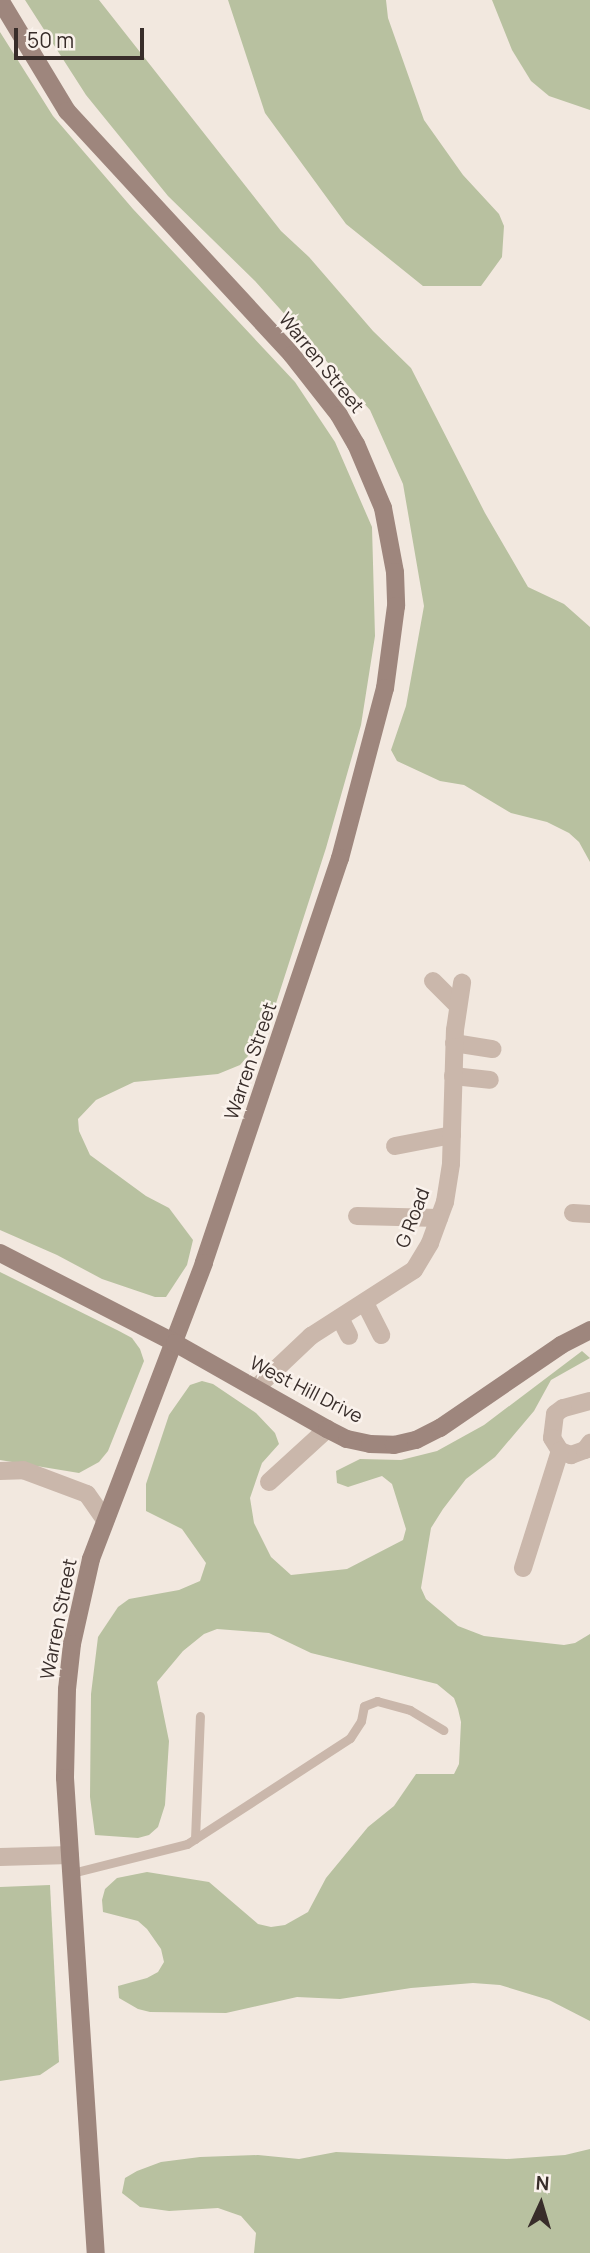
<!DOCTYPE html>
<html>
<head>
<meta charset="utf-8">
<style>
  body { margin:0 }
  #map { position:relative; width:590px; height:2253px; overflow:hidden; background:#f2e8df; font-family:Manrope,sans-serif }
  div>[style] { position:absolute }
  [style*='--x'] { left:calc(var(--x)*1px); top:calc(var(--y)*1px); width:calc(var(--w)*1px); rotate:calc(var(--a)*1deg) }
  .green>* { inset:0; background:#b8c1a0 }
  .lane>* { height:9px; margin:-4.5px; padding:0 4.5px; transform-origin:4.5px; border-radius:4.5px; background:#cab7ab }
  .street>* { height:18px; margin:-9px; padding:0 9px; transform-origin:9px; border-radius:9px; background:#cab7ab }
  .secondary>* { height:18px; margin:-9px; padding:0 9px; transform-origin:9px; border-radius:9px; background:#9e867d }
  span { translate:-50% -50%; white-space:nowrap; text-align:center; line-height:1.15; -webkit-text-stroke:5px #faf2ec; paint-order:stroke }
  .street-label { font-size:19px; color:#382d2a }
  .north { position:absolute; left:506px; top:2169px; width:70px; height:70px; -webkit-text-stroke:5px #faf2ec; paint-order:stroke; rotate:4deg; font-size:19px; font-weight:700; line-height:28px; text-align:center; color:#382d2a }
  .north::after { content:''; display:block; margin:auto; width:24px; height:32px; background:#382d2a; clip-path:polygon(50% 0,100% 100%,50% 72%,0 100%) }
  .scale { position:absolute; left:14px; top:28px; width:130px; height:32px; box-sizing:border-box; border:4px solid #382d2a; border-top:0; padding-left:9px; font-size:21px; line-height:24px; white-space:nowrap; color:#382d2a; -webkit-text-stroke:5px #faf2ec; paint-order:stroke }
</style>
</head>
<body>
<div id="map">
  <div class="green">
    <div style="clip-path:polygon(25px 0,99px 0,281px 231px,309px 257px,373px 331px,411px 368px,485px 513px,528px 587px,564px 604px,590px 627px,590px 862px,579px 842px,569px 833px,547px 822px,511px 813px,464px 785px,440px 781px,397px 761px,391px 750px,406px 706px,424px 606px,403px 484px,370px 410px,255px 281px,168px 196px,86px 95px)"></div>
    <div style="clip-path:polygon(228px 0,386px 0,388px 18px,424px 120px,463px 175px,499px 214px,504px 226px,502px 257px,481px 286px,423px 286px,346px 224px,265px 113px)"></div>
    <div style="clip-path:polygon(492px 0,590px 0,590px 110px,549px 96px,531px 81px,512px 50px)"></div>
    <div style="clip-path:polygon(0 32px,53px 116px,133px 209px,295px 382px,335px 442px,372px 527px,375px 636px,361px 725px,326px 848px,269px 1025px,257px 1046px,240px 1065px,218px 1074px,134px 1082px,96px 1100px,78px 1119px,79px 1131px,90px 1155px,146px 1196px,169px 1208px,193px 1240px,187px 1265px,166px 1297px,155px 1297px,102px 1279px,57px 1255px,0 1230px)"></div>
    <div style="clip-path:polygon(0 1272px,119px 1331px,132px 1338px,140px 1349px,144px 1361px,108px 1451px,99px 1462px,79px 1473px,0 1460px)"></div>
    <div style="clip-path:polygon(582px 1351px,590px 1358px,551px 1380px,534px 1411px,495px 1457px,466px 1479px,443px 1509px,431px 1528px,421px 1588px,426px 1599px,458px 1626px,484px 1636px,564px 1645px,575px 1643px,590px 1634px,590px 2021px,549px 2000px,500px 1985px,473px 1983px,411px 1988px,340px 1999px,297px 1997px,226px 2013px,150px 2012px,138px 2009px,119px 1998px,118px 1986px,147px 1978px,158px 1972px,164px 1962px,161px 1949px,147px 1929px,138px 1921px,103px 1912px,102px 1900px,105px 1889px,117px 1878px,147px 1872px,209px 1882px,258px 1924px,271px 1927px,285px 1925px,308px 1912px,326px 1878px,368px 1827px,394px 1806px,416px 1774px,454px 1774px,459px 1764px,461px 1722px,458px 1709px,454px 1698px,437px 1684px,311px 1653px,269px 1633px,217px 1629px,204px 1634px,183px 1651px,157px 1682px,169px 1741px,165px 1805px,158px 1827px,149px 1835px,138px 1838px,95px 1835px,90px 1797px,91px 1694px,98px 1637px,118px 1607px,129px 1599px,179px 1590px,200px 1581px,206px 1563px,182px 1529px,146px 1511px,146px 1484px,169px 1415px,190px 1385px,202px 1381px,213px 1384px,256px 1413px,275px 1433px,279px 1444px,262px 1463px,250px 1498px,254px 1523px,271px 1557px,291px 1575px,347px 1569px,403px 1540px,406px 1529px,392px 1484px,382px 1476px,348px 1487px,337px 1483px,336px 1471px,360px 1459px,401px 1460px,437px 1451px,484px 1425px)"></div>
    <div style="clip-path:polygon(50px 1885px,59px 2062px,40px 2075px,0 2081px,0 1887px)"></div>
    <div style="clip-path:polygon(590px 2149px,590px 2253px,254px 2253px,256px 2233px,241px 2216px,218px 2208px,169px 2211px,140px 2207px,122px 2193px,125px 2178px,137px 2171px,161px 2162px,200px 2157px,258px 2155px,299px 2159px,336px 2152px,507px 2159px,565px 2155px)"></div>
  </div>
  <div class="lane">
    <div style="--x:195;--y:1839;--w:123;--a:-87.7"></div>
    <div style="--x:72;--y:1873;--w:119;--a:-14.2"></div>
    <div style="--x:187;--y:1844;--w:194;--a:-33"></div>
    <div style="--x:350;--y:1738;--w:20;--a:-57"></div>
    <div style="--x:361;--y:1721;--w:15;--a:-79"></div>
    <div style="--x:364;--y:1706;--w:14;--a:-21"></div>
    <div style="--x:377;--y:1701;--w:34;--a:15"></div>
    <div style="--x:410;--y:1710;--w:39;--a:31"></div>
  </div>
  <div class="street">
    <div style="--x:433;--y:981;--w:35;--a:45"></div>
    <div style="--x:454;--y:1043;--w:39;--a:9"></div>
    <div style="--x:453;--y:1076;--w:37;--a:6"></div>
    <div style="--x:395;--y:1146;--w:58;--a:-10.9"></div>
    <div style="--x:573;--y:1213;--w:17;--a:3"></div>
    <div style="--x:357;--y:1216;--w:82;--a:1.4"></div>
    <div style="--x:365;--y:1303;--w:36;--a:63"></div>
    <div style="--x:340;--y:1318;--w:20;--a:63"></div>
    <div style="--x:256;--y:1388;--w:76;--a:-43.4"></div>
    <div style="--x:311;--y:1336;--w:122;--a:-32.7"></div>
    <div style="--x:414;--y:1270;--w:31;--a:-59"></div>
    <div style="--x:430;--y:1243;--w:44;--a:-69.9"></div>
    <div style="--x:445;--y:1202;--w:39;--a:-81"></div>
    <div style="--x:451;--y:1163;--w:133;--a:-88.3"></div>
    <div style="--x:455;--y:1030;--w:48;--a:-81.5"></div>
    <div style="--x:590;--y:1401;--w:28;--a:165"></div>
    <div style="--x:563;--y:1408;--w:10;--a:143"></div>
    <div style="--x:555;--y:1414;--w:24;--a:97"></div>
    <div style="--x:552;--y:1438;--w:15;--a:58"></div>
    <div style="--x:560;--y:1451;--w:12;--a:20"></div>
    <div style="--x:571;--y:1455;--w:15;--a:-20"></div>
    <div style="--x:585;--y:1450;--w:9;--a:-54"></div>
    <div style="--x:0;--y:1471;--w:23;--a:-2"></div>
    <div style="--x:23;--y:1470;--w:68;--a:20.6"></div>
    <div style="--x:87;--y:1494;--w:32;--a:55"></div>
    <div style="--x:269;--y:1482;--w:79;--a:-42.4"></div>
    <div style="--x:523;--y:1568;--w:123;--a:-72.5"></div>
    <div style="--x:0;--y:1857;--w:70;--a:-1.6"></div>
  </div>
  <div class="secondary">
    <div style="--x:0;--y:0;--w:130;--a:58.9"></div>
    <div style="--x:67;--y:111;--w:332;--a:47.3"></div>
    <div style="--x:292;--y:355;--w:76;--a:51.9"></div>
    <div style="--x:339;--y:415;--w:34;--a:60"></div>
    <div style="--x:356;--y:444;--w:69;--a:67.1"></div>
    <div style="--x:383;--y:508;--w:65;--a:79.4"></div>
    <div style="--x:395;--y:572;--w:34;--a:88"></div>
    <div style="--x:396;--y:606;--w:83;--a:97.6"></div>
    <div style="--x:385;--y:688;--w:176;--a:104.8"></div>
    <div style="--x:340;--y:858;--w:427;--a:108.6"></div>
    <div style="--x:204;--y:1263;--w:317;--a:110.9"></div>
    <div style="--x:91;--y:1559;--w:87;--a:102.6"></div>
    <div style="--x:72;--y:1644;--w:45;--a:96.3"></div>
    <div style="--x:67;--y:1689;--w:89;--a:91.3"></div>
    <div style="--x:65;--y:1778;--w:476;--a:86.3"></div>
    <div style="--x:0;--y:1253;--w:197;--a:27.2"></div>
    <div style="--x:175;--y:1343;--w:175;--a:29.5"></div>
    <div style="--x:327;--y:1429;--w:22;--a:27"></div>
    <div style="--x:347;--y:1439;--w:24;--a:12"></div>
    <div style="--x:370;--y:1444;--w:24;--a:2"></div>
    <div style="--x:394;--y:1445;--w:23;--a:-13"></div>
    <div style="--x:416;--y:1440;--w:27;--a:-27"></div>
    <div style="--x:440;--y:1428;--w:147;--a:-34.4"></div>
    <div style="--x:561;--y:1345;--w:33;--a:-27"></div>
  </div>
  <div class="street-label">
    <span style="left:321px;top:363px;rotate:51deg">Warren Street</span>
    <span style="left:251px;top:1061px;rotate:-71deg">Warren Street</span>
    <span style="left:413px;top:1218px;rotate:-69deg">G Road</span>
    <span style="left:306px;top:1390px;rotate:27deg">West Hill Drive</span>
    <span style="left:59px;top:1619px;rotate:-79deg">Warren Street</span>
  </div>
  <div class="north">N</div>
  <div class="scale">50 m</div>
</div>
</body>
</html>
